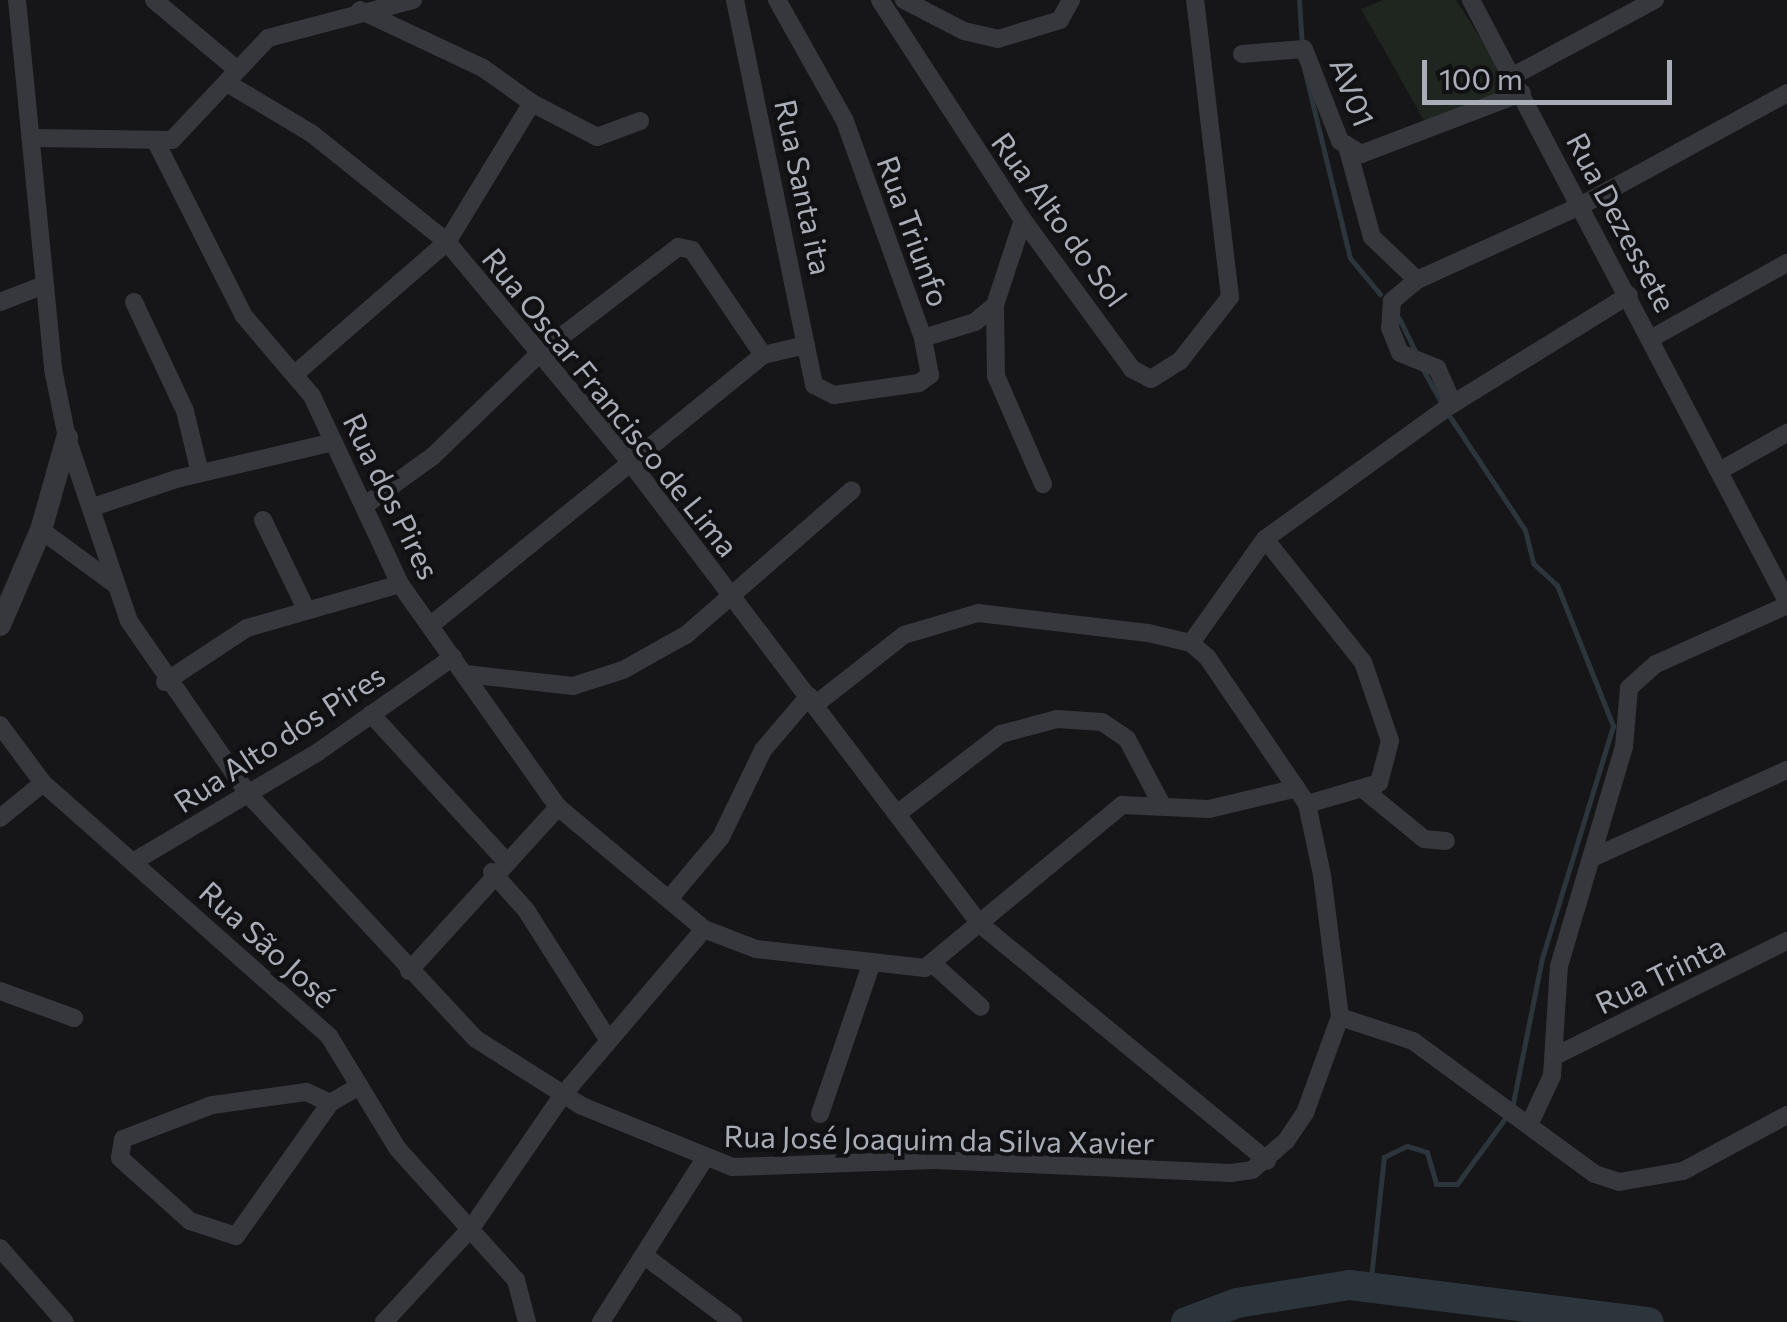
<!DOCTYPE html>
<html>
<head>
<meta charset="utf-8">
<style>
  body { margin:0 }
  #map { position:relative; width:1787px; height:1322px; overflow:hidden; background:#161618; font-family:Commissioner,sans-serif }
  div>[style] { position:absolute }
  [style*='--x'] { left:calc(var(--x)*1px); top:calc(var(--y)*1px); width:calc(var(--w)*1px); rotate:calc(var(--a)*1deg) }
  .green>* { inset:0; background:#1e261f }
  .stream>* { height:5px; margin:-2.5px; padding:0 2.5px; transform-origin:2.5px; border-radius:2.5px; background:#2c353c }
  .river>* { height:30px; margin:-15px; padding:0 15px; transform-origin:15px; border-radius:15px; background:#2c353c }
  .minor>* { height:18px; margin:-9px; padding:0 9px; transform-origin:9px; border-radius:9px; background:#37383d }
  .tertiary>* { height:22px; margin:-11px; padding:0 11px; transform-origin:11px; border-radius:11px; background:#37383d }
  span { translate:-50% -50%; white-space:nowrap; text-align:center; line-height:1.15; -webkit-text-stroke:8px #111113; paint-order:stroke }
  .street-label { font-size:30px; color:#a8adb8 }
  .scale { position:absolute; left:1422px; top:60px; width:250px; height:45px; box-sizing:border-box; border:5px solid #a8adb8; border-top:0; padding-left:12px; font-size:30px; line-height:35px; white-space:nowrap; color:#a8adb8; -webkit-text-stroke:8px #111113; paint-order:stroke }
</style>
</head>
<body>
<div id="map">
  <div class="green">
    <div style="clip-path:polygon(1383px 0,1456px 0,1514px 90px,1426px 124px,1361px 9px)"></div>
  </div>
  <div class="stream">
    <div style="--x:1299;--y:0;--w:47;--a:86.3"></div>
    <div style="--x:1304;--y:68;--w:195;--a:76.4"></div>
    <div style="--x:1350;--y:258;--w:47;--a:50.2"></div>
    <div style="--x:1399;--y:318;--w:37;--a:64"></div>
    <div style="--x:1421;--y:366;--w:43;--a:61.1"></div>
    <div style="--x:1448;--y:414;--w:139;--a:56.4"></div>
    <div style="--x:1525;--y:530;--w:34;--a:76"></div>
    <div style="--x:1533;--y:563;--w:33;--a:43"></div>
    <div style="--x:1557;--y:585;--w:152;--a:68.3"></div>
    <div style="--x:1613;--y:726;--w:243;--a:107"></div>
    <div style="--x:1542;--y:958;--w:153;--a:101.3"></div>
    <div style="--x:1370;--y:1287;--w:131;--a:-83.9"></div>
    <div style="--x:1384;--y:1157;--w:25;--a:-26"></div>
    <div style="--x:1407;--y:1146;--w:21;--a:17"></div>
    <div style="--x:1427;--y:1152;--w:33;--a:74"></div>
    <div style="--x:1436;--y:1184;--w:21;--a:0"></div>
    <div style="--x:1457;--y:1184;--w:83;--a:-53.8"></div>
  </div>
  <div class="river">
    <div style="--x:1186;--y:1322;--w:54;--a:-20.4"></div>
    <div style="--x:1237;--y:1303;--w:114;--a:-9.1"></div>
    <div style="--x:1350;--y:1285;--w:301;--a:7.1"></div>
  </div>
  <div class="minor">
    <div style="--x:17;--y:0;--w:371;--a:84.4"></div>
    <div style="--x:53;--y:369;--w:70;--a:78.5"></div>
    <div style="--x:67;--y:438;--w:193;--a:71.3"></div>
    <div style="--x:129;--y:621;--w:211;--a:55.4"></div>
    <div style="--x:249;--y:795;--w:333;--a:47.1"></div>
    <div style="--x:476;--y:1039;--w:125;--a:32.3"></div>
    <div style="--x:582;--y:1106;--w:162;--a:22.1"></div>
    <div style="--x:732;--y:1167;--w:203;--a:-2"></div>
    <div style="--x:935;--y:1160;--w:296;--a:2.5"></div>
    <div style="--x:1231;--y:1173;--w:21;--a:-8"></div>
    <div style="--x:1252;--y:1170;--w:45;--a:-40.5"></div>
    <div style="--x:1286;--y:1141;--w:34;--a:-56"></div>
    <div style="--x:1305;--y:1113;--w:102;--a:-70"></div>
    <div style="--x:1340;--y:1017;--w:143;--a:-97.2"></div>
    <div style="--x:1322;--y:875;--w:73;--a:-101.9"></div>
    <div style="--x:1307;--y:804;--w:178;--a:-124.2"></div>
    <div style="--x:1207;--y:657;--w:21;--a:-139"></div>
    <div style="--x:1191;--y:643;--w:44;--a:-166.9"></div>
    <div style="--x:1148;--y:633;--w:171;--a:-173.3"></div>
    <div style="--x:978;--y:613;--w:77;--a:163.4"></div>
    <div style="--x:904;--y:635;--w:112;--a:141.9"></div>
    <div style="--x:154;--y:0;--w:106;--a:40"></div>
    <div style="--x:735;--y:0;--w:393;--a:78.4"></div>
    <div style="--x:814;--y:385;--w:22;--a:27"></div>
    <div style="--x:834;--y:395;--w:86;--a:-8"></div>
    <div style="--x:919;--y:383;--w:14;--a:-36"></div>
    <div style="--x:930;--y:375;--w:38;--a:-101"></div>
    <div style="--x:923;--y:338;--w:231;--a:-109.8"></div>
    <div style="--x:845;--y:121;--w:139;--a:-119.3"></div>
    <div style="--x:880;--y:0;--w:262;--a:57"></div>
    <div style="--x:1023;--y:220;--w:185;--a:53.8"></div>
    <div style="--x:1132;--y:369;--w:21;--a:28"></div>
    <div style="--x:1151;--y:379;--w:34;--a:-32"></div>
    <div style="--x:1180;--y:361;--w:81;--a:-52"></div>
    <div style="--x:1230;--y:297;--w:299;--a:-96.7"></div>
    <div style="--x:904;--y:0;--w:68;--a:27.3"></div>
    <div style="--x:964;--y:31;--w:35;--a:13"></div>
    <div style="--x:998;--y:39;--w:65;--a:-17"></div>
    <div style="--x:1060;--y:20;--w:23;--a:-61"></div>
    <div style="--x:1471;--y:0;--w:679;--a:62.27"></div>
    <div style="--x:1242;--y:54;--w:62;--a:-4.6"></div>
    <div style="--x:1304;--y:49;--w:99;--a:68.6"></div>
    <div style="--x:1340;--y:141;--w:25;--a:32"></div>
    <div style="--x:1361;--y:154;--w:172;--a:-20.8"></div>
    <div style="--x:1513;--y:76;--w:161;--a:-28.2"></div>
    <div style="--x:227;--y:83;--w:98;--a:30.8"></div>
    <div style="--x:311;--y:133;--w:174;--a:38.7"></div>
    <div style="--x:447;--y:242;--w:281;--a:50.2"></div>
    <div style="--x:627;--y:458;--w:585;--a:52.86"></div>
    <div style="--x:980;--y:924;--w:372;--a:39.5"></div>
    <div style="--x:532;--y:103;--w:73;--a:27.6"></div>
    <div style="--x:597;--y:137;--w:46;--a:-20.4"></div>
    <div style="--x:33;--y:138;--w:139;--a:0.8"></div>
    <div style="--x:172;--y:140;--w:140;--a:-46.7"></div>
    <div style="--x:268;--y:38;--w:150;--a:-14.7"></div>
    <div style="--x:156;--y:142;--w:195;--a:63.2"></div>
    <div style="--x:244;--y:316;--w:105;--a:49.6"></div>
    <div style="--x:312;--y:396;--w:208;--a:64.9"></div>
    <div style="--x:400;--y:584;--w:273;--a:54.7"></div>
    <div style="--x:558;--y:807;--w:190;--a:39.9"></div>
    <div style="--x:704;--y:929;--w:56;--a:21"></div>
    <div style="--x:756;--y:949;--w:170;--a:6.4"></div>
    <div style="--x:925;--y:968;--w:256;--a:-39.6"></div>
    <div style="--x:1122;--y:805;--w:87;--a:2.6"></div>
    <div style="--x:1209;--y:809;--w:90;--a:-13.4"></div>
    <div style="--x:1348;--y:150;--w:90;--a:74.6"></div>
    <div style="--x:1372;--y:237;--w:62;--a:43.7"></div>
    <div style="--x:1417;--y:280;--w:181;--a:-24.4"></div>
    <div style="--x:1582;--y:205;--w:234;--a:-28.6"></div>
    <div style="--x:1417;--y:280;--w:33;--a:140"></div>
    <div style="--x:1392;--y:301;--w:27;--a:94"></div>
    <div style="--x:1390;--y:328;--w:27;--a:68"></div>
    <div style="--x:1400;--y:353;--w:40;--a:22"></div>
    <div style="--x:1437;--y:368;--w:39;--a:66"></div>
    <div style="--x:0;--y:302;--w:42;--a:-21"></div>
    <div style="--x:134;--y:302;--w:120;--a:64.9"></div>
    <div style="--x:185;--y:411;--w:64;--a:76.4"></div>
    <div style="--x:995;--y:305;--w:71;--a:89.2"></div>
    <div style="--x:996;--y:376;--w:118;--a:66.5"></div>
    <div style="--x:923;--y:338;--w:54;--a:-17.1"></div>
    <div style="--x:975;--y:322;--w:26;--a:-40"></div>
    <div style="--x:995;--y:305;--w:89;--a:-71.8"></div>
    <div style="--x:1652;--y:338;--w:154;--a:-29.1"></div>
    <div style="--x:295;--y:374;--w:201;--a:-41"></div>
    <div style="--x:447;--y:242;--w:163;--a:-58.6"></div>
    <div style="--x:532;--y:103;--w:60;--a:-144.5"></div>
    <div style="--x:483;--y:68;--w:136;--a:-154.8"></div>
    <div style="--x:1721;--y:470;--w:76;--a:-29.3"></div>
    <div style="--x:364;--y:506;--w:85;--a:-35.9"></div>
    <div style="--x:433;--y:456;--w:149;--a:-43.9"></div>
    <div style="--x:540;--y:353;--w:174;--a:-37.5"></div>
    <div style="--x:678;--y:247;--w:14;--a:12"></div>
    <div style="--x:692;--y:250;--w:127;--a:55.9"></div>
    <div style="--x:93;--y:507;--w:88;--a:-18.6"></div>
    <div style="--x:176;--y:479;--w:162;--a:-13.2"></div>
    <div style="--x:263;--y:520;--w:99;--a:64.2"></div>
    <div style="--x:41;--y:530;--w:93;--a:36.3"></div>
    <div style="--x:1265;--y:539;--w:157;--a:51.5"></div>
    <div style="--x:1363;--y:662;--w:83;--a:71.1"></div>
    <div style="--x:1390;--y:741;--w:43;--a:104.7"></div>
    <div style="--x:1379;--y:783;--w:75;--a:163.7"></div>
    <div style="--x:431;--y:625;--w:428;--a:-39.1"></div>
    <div style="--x:763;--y:355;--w:44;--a:-13.1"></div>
    <div style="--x:1191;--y:643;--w:128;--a:-54.6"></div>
    <div style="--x:1265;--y:539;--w:229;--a:-35.8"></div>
    <div style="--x:1451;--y:405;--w:209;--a:-31.7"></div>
    <div style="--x:466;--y:674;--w:108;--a:6.4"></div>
    <div style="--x:573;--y:686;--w:52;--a:-17.7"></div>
    <div style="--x:623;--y:670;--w:72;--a:-29.1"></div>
    <div style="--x:686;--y:635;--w:220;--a:-41.1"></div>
    <div style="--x:165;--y:682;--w:98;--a:-33.4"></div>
    <div style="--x:247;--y:628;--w:159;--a:-16"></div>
    <div style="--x:371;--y:714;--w:198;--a:47.5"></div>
    <div style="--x:0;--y:725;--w:72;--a:53.4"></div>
    <div style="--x:43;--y:783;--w:382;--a:41.5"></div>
    <div style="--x:329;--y:1036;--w:131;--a:58.7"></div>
    <div style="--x:397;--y:1148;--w:178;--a:48"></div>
    <div style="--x:516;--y:1280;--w:43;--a:75.3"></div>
    <div style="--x:1363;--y:789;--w:79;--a:39.3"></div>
    <div style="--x:1424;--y:839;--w:22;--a:5"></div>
    <div style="--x:897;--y:814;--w:131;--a:-37.6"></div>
    <div style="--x:1001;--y:734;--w:58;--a:-15"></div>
    <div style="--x:1057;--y:719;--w:45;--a:3.8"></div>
    <div style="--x:1102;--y:722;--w:30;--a:34"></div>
    <div style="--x:1127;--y:739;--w:75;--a:62.1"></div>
    <div style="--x:0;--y:818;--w:55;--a:-39.1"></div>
    <div style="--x:1594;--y:857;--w:212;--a:-24.3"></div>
    <div style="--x:133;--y:862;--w:215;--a:-30.7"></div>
    <div style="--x:318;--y:752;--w:165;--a:-35.1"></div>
    <div style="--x:492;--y:872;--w:51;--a:48.2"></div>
    <div style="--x:526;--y:910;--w:153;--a:57.6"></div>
    <div style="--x:669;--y:899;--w:81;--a:-50"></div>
    <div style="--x:721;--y:837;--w:97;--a:-64.2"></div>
    <div style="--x:763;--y:750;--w:71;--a:-49.6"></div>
    <div style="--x:933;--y:964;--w:64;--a:41.9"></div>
    <div style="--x:409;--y:971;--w:222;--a:-47.7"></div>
    <div style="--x:0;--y:991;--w:79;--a:20"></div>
    <div style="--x:1340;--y:1017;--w:77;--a:18.2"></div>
    <div style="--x:1413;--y:1041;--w:225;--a:36.2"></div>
    <div style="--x:1595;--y:1174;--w:25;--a:18"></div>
    <div style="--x:1619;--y:1182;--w:65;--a:-9.8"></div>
    <div style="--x:1683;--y:1171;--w:118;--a:-28.3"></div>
    <div style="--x:1557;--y:1055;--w:257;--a:-26.4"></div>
    <div style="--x:330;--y:1103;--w:26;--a:-155"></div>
    <div style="--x:306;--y:1092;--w:95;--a:172.1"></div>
    <div style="--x:212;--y:1105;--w:95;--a:159.1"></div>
    <div style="--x:123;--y:1139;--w:19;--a:99"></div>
    <div style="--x:120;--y:1158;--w:94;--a:42"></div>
    <div style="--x:190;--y:1221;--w:48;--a:18.1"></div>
    <div style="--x:236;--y:1236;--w:163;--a:-54.7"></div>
    <div style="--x:330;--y:1103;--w:34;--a:-30"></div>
    <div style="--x:820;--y:1114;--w:157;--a:-71.1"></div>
    <div style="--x:1529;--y:1125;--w:54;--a:-64.9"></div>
    <div style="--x:1552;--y:1076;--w:110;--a:-86.4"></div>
    <div style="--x:1559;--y:966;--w:228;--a:-73.5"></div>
    <div style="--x:1624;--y:747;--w:59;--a:-85.2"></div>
    <div style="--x:1629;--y:688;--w:36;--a:-42"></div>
    <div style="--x:1656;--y:664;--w:144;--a:-24.2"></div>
    <div style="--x:0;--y:1248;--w:98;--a:48.7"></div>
    <div style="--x:646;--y:1257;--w:109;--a:36.8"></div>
    <div style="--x:384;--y:1322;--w:129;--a:-47.2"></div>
    <div style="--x:472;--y:1227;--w:159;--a:-55.5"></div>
    <div style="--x:562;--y:1096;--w:219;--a:-49.6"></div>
    <div style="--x:601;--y:1322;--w:191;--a:-57.6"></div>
  </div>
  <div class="tertiary">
    <div style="--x:0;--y:625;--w:103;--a:-66.7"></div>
    <div style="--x:41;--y:530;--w:96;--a:-74.2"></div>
  </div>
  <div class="street-label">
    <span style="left:1353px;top:92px;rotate:68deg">AV01</span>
    <span style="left:804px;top:187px;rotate:78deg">Rua Santa ita</span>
    <span style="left:1060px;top:219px;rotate:54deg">Rua Alto do Sol</span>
    <span style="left:1622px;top:222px;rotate:62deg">Rua Dezessete</span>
    <span style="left:914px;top:231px;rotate:70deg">Rua Triunfo</span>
    <span style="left:611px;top:402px;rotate:51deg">Rua Oscar Francisco de Lima</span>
    <span style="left:392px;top:496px;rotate:64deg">Rua dos Pires</span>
    <span style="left:279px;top:738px;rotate:-33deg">Rua Alto dos Pires</span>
    <span style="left:268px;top:944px;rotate:42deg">Rua São José</span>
    <span style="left:1660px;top:974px;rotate:-26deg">Rua Trinta</span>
    <span style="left:939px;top:1139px;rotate:1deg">Rua José Joaquim da Silva Xavier</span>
  </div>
  <div class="scale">100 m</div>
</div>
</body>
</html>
